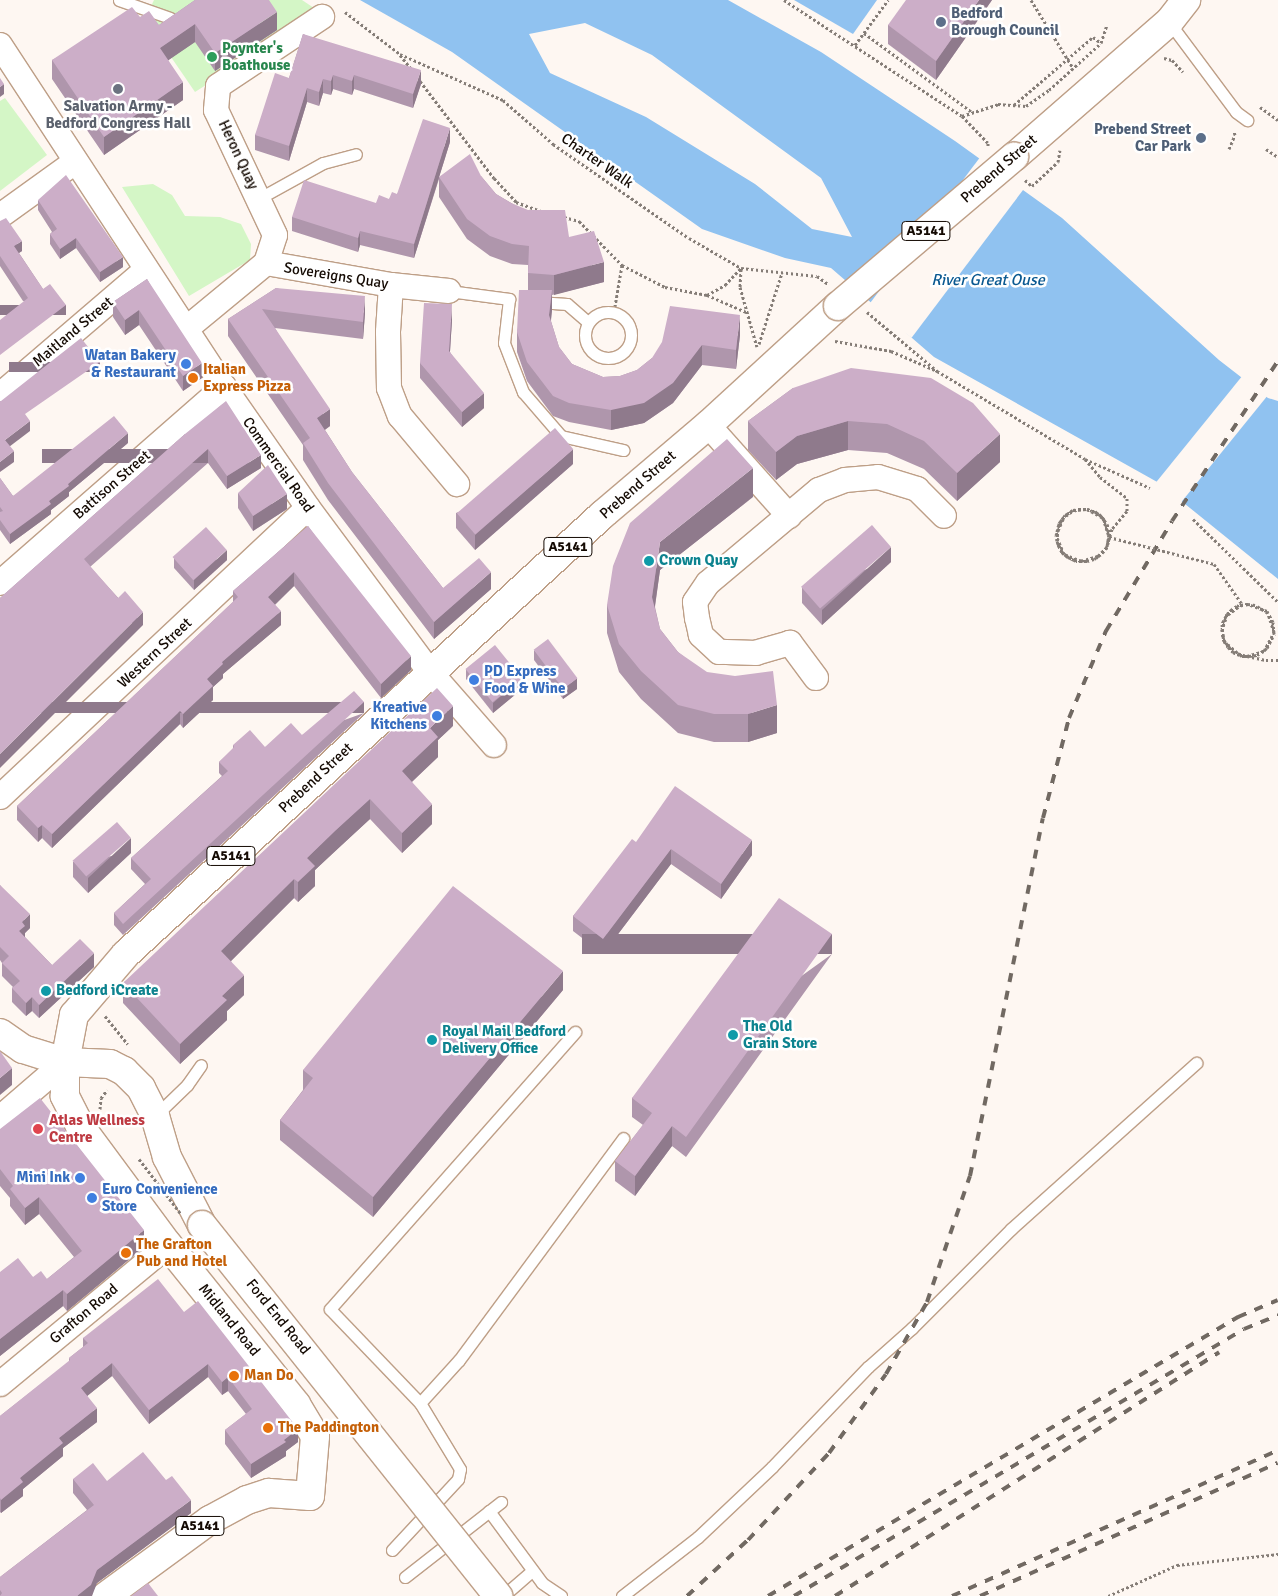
<!DOCTYPE html>
<html>
<head>
<meta charset="utf-8">
<style>
  body { margin:0 }
  #map { position:relative; width:1278px; height:1596px; overflow:hidden; background:#fef7f2; font-family:Signika,sans-serif }
  div>[style] { position:absolute }
  [style*='--x'] { left:calc(var(--x)*1px); top:calc(var(--y)*1px); width:calc(var(--w)*1px); rotate:calc(var(--a)*1deg) }
  .green>* { inset:0; background:#d4f6c6 }
  .water>* { inset:0; background:#90c2f0 }
  .pier>* { inset:0; background:#fef7f2; transform-origin:0 0 }
  .path>* { height:3px; margin-top:-1.5px; transform-origin:0; background:repeating-linear-gradient(90deg,#857d77 0 2.5px,transparent 0 5px) }
  .roads { filter:drop-shadow(1px 0 #be9f87) drop-shadow(-1px 0 #be9f87) drop-shadow(0 1px #be9f87) drop-shadow(0 -1px #be9f87) }
  .lane>* { height:11px; margin:-5.5px; padding:0 5.5px; transform-origin:5.5px; border-radius:5.5px; background:#fff }
  .lane>.ring { margin:-5.5px; padding:0; box-sizing:content-box; background:none; border:11px solid #fff; border-radius:50% }
  .street>* { height:24px; margin:-12px; padding:0 12px; transform-origin:12px; border-radius:12px; background:#fff }
  .secondary>* { height:28px; margin:-14px; padding:0 14px; transform-origin:14px; border-radius:14px; background:#fff }
  .primary>* { height:28px; margin:-14px; padding:0 14px; transform-origin:14px; border-radius:14px; background:#fff }
  .rail>* { height:4px; margin-top:-2px; transform-origin:0; background:repeating-linear-gradient(90deg,#716962 0 9px,transparent 0 18px) }
  .path-bridge>* { height:3px; margin-top:-1.5px; transform-origin:0; background:repeating-linear-gradient(90deg,#857d77 0 2.5px,transparent 0 5px) }
  .bridges { filter:drop-shadow(1px 0 #be9f87) drop-shadow(-1px 0 #be9f87) drop-shadow(0 1px #be9f87) drop-shadow(0 -1px #be9f87) }
  .secondary-bridge>* { height:28px; margin:-14px; padding:0 14px; transform-origin:14px; border-radius:14px; background:#fff }
  .primary-bridge>* { height:28px; margin:-14px; padding:0 14px; transform-origin:14px; border-radius:14px; background:#fff }
  .wall>* { inset:0; background:#af96ac }
  .shaded-wall>* { inset:0; background:#8f7a8c; transform-origin:0 0 }
  .building>* { inset:0; background:#ccaec8; transform-origin:0 0 }
  .dots>* { width:14px; height:14px; translate:-50% -50%; box-sizing:border-box; border:2px solid #fff; border-radius:50% }
  span { translate:-50% -50%; white-space:nowrap; text-align:center; line-height:1.15; -webkit-text-stroke:5px #fff; paint-order:stroke }
  .shield-label span { padding:1px 4px; background:#fff; border:1px solid; border-radius:4px; -webkit-text-stroke-width:0 }
  .shield-label { font-size:14px; color:#140a03; font-weight:700 }
  .service-label { font-size:15px; color:#4e5e75; font-weight:700 }
  .left { translate:0 -50%; text-align:left }
  .right { translate:-100% -50%; text-align:right }
  .leisure-label { font-size:15px; color:#27864d; font-weight:700 }
  .worship-label { font-size:15px; color:#5b616d; font-weight:700 }
  .street-label { font-size:15px; color:#140a03 }
  .shop-label { font-size:15px; color:#366cbe; font-weight:700 }
  .food-label { font-size:15px; color:#c56008; font-weight:700 }
  .culture-label { font-size:15px; color:#0d838f; font-weight:700 }
  .health-label { font-size:15px; color:#be3a42; font-weight:700 }
  .water-label { font-size:16px; color:#0a5991; font-style:italic }
</style>
</head>
<body>
<div id="map">
  <div class="green">
    <div style="clip-path:polygon(154px 0,302px 0,320px 12px,195px 92px,145px 19px)"></div>
    <div style="clip-path:polygon(5px 98px,47px 155px,0 191px,0 101px)"></div>
    <div style="clip-path:polygon(153px 184px,172px 195px,185px 216px,220px 217px,241px 224px,251px 244px,250px 260px,189px 296px,122px 187px)"></div>
  </div>
  <div class="water">
    <div style="clip-path:polygon(evenodd,360px 0,728px 0,821px 52px,955px 141px,1062px 218px,1219px 360px,1268px 398px,1278px 401px,1278px 579px,1159px 483px,934px 357px,831px 268px,785px 258px,702px 229px,452px 52px,360px 0,585px 23px,652px 55px,821px 178px,852px 237px,812px 229px,755px 184px,646px 117px,550px 73px,529px 34px,585px 23px)"></div>
    <div style="clip-path:polygon(794px 0,877px 0,853px 34px)"></div>
  </div>
  <div class="pier">
    <div style="left:981px;top:156px;width:54px;height:187px;rotate:37deg"></div>
    <div style="left:1243px;top:375px;width:32px;height:139px;rotate:39deg"></div>
  </div>
  <div class="path">
    <div style="--x:784;--y:0;--w:212;--a:33.1"></div>
    <div style="--x:962;--y:116;--w:37;--a:46"></div>
    <div style="--x:988;--y:143;--w:4;--a:90"></div>
    <div style="--x:345;--y:12;--w:69;--a:37.4"></div>
    <div style="--x:400;--y:54;--w:113;--a:24.1"></div>
    <div style="--x:503;--y:100;--w:67;--a:41.3"></div>
    <div style="--x:553;--y:144;--w:165;--a:34.7"></div>
    <div style="--x:689;--y:238;--w:60;--a:30"></div>
    <div style="--x:741;--y:268;--w:76;--a:6"></div>
    <div style="--x:817;--y:276;--w:14;--a:36"></div>
    <div style="--x:864;--y:33;--w:134;--a:36.2"></div>
    <div style="--x:855;--y:45;--w:56;--a:-53.7"></div>
    <div style="--x:400;--y:55;--w:19;--a:51"></div>
    <div style="--x:1164;--y:58;--w:8;--a:14"></div>
    <div style="--x:1172;--y:60;--w:16;--a:47"></div>
    <div style="--x:420;--y:81;--w:122;--a:52.7"></div>
    <div style="--x:494;--y:178;--w:33;--a:47"></div>
    <div style="--x:516;--y:202;--w:27;--a:20"></div>
    <div style="--x:1014;--y:105;--w:104;--a:-40.7"></div>
    <div style="--x:1093;--y:37;--w:10;--a:37"></div>
    <div style="--x:1260;--y:107;--w:22;--a:36"></div>
    <div style="--x:962;--y:116;--w:38;--a:-18"></div>
    <div style="--x:998;--y:104;--w:28;--a:4"></div>
    <div style="--x:1026;--y:106;--w:28;--a:-35"></div>
    <div style="--x:1049;--y:90;--w:70;--a:-42.1"></div>
    <div style="--x:1101;--y:43;--w:19;--a:-72"></div>
    <div style="--x:1229;--y:149;--w:15;--a:-67"></div>
    <div style="--x:1235;--y:135;--w:4;--a:-104"></div>
    <div style="--x:1266;--y:149;--w:14;--a:34"></div>
    <div style="--x:1025;--y:180;--w:9;--a:41"></div>
    <div style="--x:1032;--y:186;--w:35;--a:-43"></div>
    <div style="--x:1058;--y:162;--w:12;--a:-81"></div>
    <div style="--x:564;--y:217;--w:16;--a:15"></div>
    <div style="--x:579;--y:221;--w:62;--a:45.7"></div>
    <div style="--x:622;--y:265;--w:48;--a:27.1"></div>
    <div style="--x:665;--y:287;--w:43;--a:10.8"></div>
    <div style="--x:707;--y:295;--w:21;--a:-29"></div>
    <div style="--x:725;--y:285;--w:23;--a:-47"></div>
    <div style="--x:741;--y:269;--w:18;--a:93"></div>
    <div style="--x:740;--y:287;--w:62;--a:74.2"></div>
    <div style="--x:707;--y:295;--w:43;--a:23.6"></div>
    <div style="--x:614;--y:312;--w:48;--a:-80.3"></div>
    <div style="--x:867;--y:312;--w:92;--a:40.1"></div>
    <div style="--x:835;--y:341;--w:57;--a:10.1"></div>
    <div style="--x:891;--y:351;--w:50;--a:23.5"></div>
    <div style="--x:937;--y:371;--w:172;--a:30.7"></div>
    <div style="--x:1085;--y:459;--w:71;--a:24"></div>
    <div style="--x:759;--y:344;--w:75;--a:-72.1"></div>
    <div style="--x:1085;--y:459;--w:23;--a:50"></div>
    <div style="--x:1100;--y:477;--w:34;--a:38"></div>
    <div style="--x:1127;--y:498;--w:13;--a:90"></div>
    <div style="--x:1127;--y:511;--w:23;--a:130"></div>
    <div style="--x:1112;--y:529;--w:14;--a:107"></div>
    <div style="--x:1108;--y:542;--w:5;--a:101"></div>
    <div style="--x:1107;--y:547;--w:5;--a:127"></div>
    <div style="--x:1104;--y:551;--w:6;--a:135"></div>
    <div style="--x:1100;--y:555;--w:2;--a:153"></div>
    <div style="--x:1098;--y:556;--w:3;--a:135"></div>
    <div style="--x:1096;--y:558;--w:2;--a:153"></div>
    <div style="--x:1094;--y:559;--w:7;--a:164"></div>
    <div style="--x:1087;--y:561;--w:11;--a:180"></div>
    <div style="--x:1076;--y:561;--w:9;--a:-153"></div>
    <div style="--x:1068;--y:557;--w:3;--a:-135"></div>
    <div style="--x:1066;--y:555;--w:2;--a:-153"></div>
    <div style="--x:1064;--y:554;--w:3;--a:-135"></div>
    <div style="--x:1062;--y:552;--w:9;--a:-117"></div>
    <div style="--x:1058;--y:544;--w:3;--a:-108"></div>
    <div style="--x:1057;--y:541;--w:9;--a:-90"></div>
    <div style="--x:1057;--y:532;--w:5;--a:-79"></div>
    <div style="--x:1058;--y:527;--w:2;--a:-63"></div>
    <div style="--x:1059;--y:525;--w:2;--a:-90"></div>
    <div style="--x:1059;--y:523;--w:3;--a:-45"></div>
    <div style="--x:1061;--y:521;--w:2;--a:-63"></div>
    <div style="--x:1062;--y:519;--w:14;--a:-39"></div>
    <div style="--x:1073;--y:510;--w:10;--a:-6"></div>
    <div style="--x:1083;--y:509;--w:4;--a:0"></div>
    <div style="--x:1087;--y:509;--w:3;--a:18"></div>
    <div style="--x:1090;--y:510;--w:2;--a:27"></div>
    <div style="--x:1092;--y:511;--w:3;--a:0"></div>
    <div style="--x:1095;--y:511;--w:3;--a:45"></div>
    <div style="--x:1097;--y:513;--w:2;--a:27"></div>
    <div style="--x:1099;--y:514;--w:3;--a:45"></div>
    <div style="--x:1101;--y:516;--w:5;--a:53"></div>
    <div style="--x:1104;--y:520;--w:15;--a:70"></div>
    <div style="--x:1109;--y:534;--w:13;--a:99"></div>
    <div style="--x:1107;--y:547;--w:13;--a:135"></div>
    <div style="--x:1098;--y:556;--w:12;--a:156"></div>
    <div style="--x:1087;--y:561;--w:13;--a:-176"></div>
    <div style="--x:1074;--y:560;--w:7;--a:-153"></div>
    <div style="--x:1068;--y:557;--w:5;--a:-143"></div>
    <div style="--x:1064;--y:554;--w:3;--a:-135"></div>
    <div style="--x:1062;--y:552;--w:7;--a:-117"></div>
    <div style="--x:1059;--y:546;--w:5;--a:-112"></div>
    <div style="--x:1057;--y:541;--w:14;--a:-86"></div>
    <div style="--x:1058;--y:527;--w:9;--a:-63"></div>
    <div style="--x:1062;--y:519;--w:7;--a:-45"></div>
    <div style="--x:1067;--y:514;--w:7;--a:-34"></div>
    <div style="--x:1073;--y:510;--w:14;--a:-4"></div>
    <div style="--x:1087;--y:509;--w:5;--a:22"></div>
    <div style="--x:1092;--y:511;--w:3;--a:18"></div>
    <div style="--x:1095;--y:512;--w:4;--a:27"></div>
    <div style="--x:1099;--y:514;--w:6;--a:45"></div>
    <div style="--x:1103;--y:518;--w:2;--a:63"></div>
    <div style="--x:1104;--y:520;--w:5;--a:53"></div>
    <div style="--x:1107;--y:524;--w:5;--a:68"></div>
    <div style="--x:1109;--y:529;--w:8;--a:90"></div>
    <div style="--x:1193;--y:519;--w:119;--a:44.3"></div>
    <div style="--x:1248;--y:604;--w:11;--a:170"></div>
    <div style="--x:1237;--y:606;--w:13;--a:141"></div>
    <div style="--x:1227;--y:614;--w:16;--a:108"></div>
    <div style="--x:1222;--y:629;--w:12;--a:81"></div>
    <div style="--x:1224;--y:641;--w:7;--a:56"></div>
    <div style="--x:1228;--y:647;--w:7;--a:45"></div>
    <div style="--x:1233;--y:652;--w:4;--a:27"></div>
    <div style="--x:1237;--y:654;--w:3;--a:18"></div>
    <div style="--x:1240;--y:655;--w:2;--a:27"></div>
    <div style="--x:1242;--y:656;--w:7;--a:0"></div>
    <div style="--x:1249;--y:656;--w:8;--a:-7"></div>
    <div style="--x:1257;--y:655;--w:12;--a:-35"></div>
    <div style="--x:1267;--y:648;--w:16;--a:-63"></div>
    <div style="--x:1274;--y:634;--w:12;--a:-95"></div>
    <div style="--x:1273;--y:622;--w:10;--a:-119"></div>
    <div style="--x:1268;--y:613;--w:15;--a:-148"></div>
    <div style="--x:1255;--y:605;--w:7;--a:-172"></div>
    <div style="--x:1248;--y:604;--w:9;--a:174"></div>
    <div style="--x:1239;--y:605;--w:2;--a:153"></div>
    <div style="--x:1237;--y:606;--w:6;--a:149"></div>
    <div style="--x:1232;--y:609;--w:7;--a:135"></div>
    <div style="--x:1227;--y:614;--w:16;--a:108"></div>
    <div style="--x:1222;--y:629;--w:7;--a:82"></div>
    <div style="--x:1223;--y:636;--w:5;--a:79"></div>
    <div style="--x:1224;--y:641;--w:21;--a:41"></div>
    <div style="--x:1240;--y:655;--w:2;--a:0"></div>
    <div style="--x:1242;--y:655;--w:2;--a:27"></div>
    <div style="--x:1244;--y:656;--w:3;--a:0"></div>
    <div style="--x:1247;--y:656;--w:19;--a:12"></div>
    <div style="--x:1266;--y:660;--w:12;--a:0"></div>
    <div style="--x:105;--y:1016;--w:36;--a:51"></div>
    <div style="--x:100;--y:1109;--w:11;--a:-85"></div>
    <div style="--x:101;--y:1098;--w:10;--a:-53"></div>
    <div style="--x:1108;--y:1596;--w:76;--a:-24.2"></div>
    <div style="--x:1177;--y:1565;--w:102;--a:-6.2"></div>
  </div>
  <div class="roads">
    <div class="lane">
      <div style="--x:119;--y:0;--w:54;--a:19.4"></div>
      <div style="--x:1169;--y:22;--w:112;--a:53.3"></div>
      <div style="--x:1236;--y:112;--w:14;--a:36"></div>
      <div style="--x:258;--y:199;--w:74;--a:-29"></div>
      <div style="--x:323;--y:163;--w:34;--a:-15"></div>
      <div style="--x:449;--y:291;--w:61;--a:7.6"></div>
      <div style="--x:509;--y:299;--w:44;--a:96.5"></div>
      <div style="--x:504;--y:343;--w:53;--a:68.8"></div>
      <div style="--x:523;--y:392;--w:58;--a:49.2"></div>
      <div style="--x:561;--y:436;--w:64;--a:12.7"></div>
      <div style="--x:538;--y:302;--w:29;--a:4"></div>
      <div style="--x:567;--y:304;--w:28;--a:41"></div>
      <div class="ring" style="left:585px;top:312px;width:35px;height:35px"></div>
      <div style="--x:155;--y:1116;--w:45;--a:-44.1"></div>
      <div style="--x:187;--y:1085;--w:24;--a:-55"></div>
      <div style="--x:420;--y:1403;--w:130;--a:-133.8"></div>
      <div style="--x:330;--y:1309;--w:370;--a:-48.5"></div>
      <div style="--x:489;--y:1511;--w:89;--a:53.6"></div>
      <div style="--x:542;--y:1583;--w:23;--a:34"></div>
      <div style="--x:392;--y:1550;--w:97;--a:-47.1"></div>
      <div style="--x:458;--y:1479;--w:10;--a:-79"></div>
      <div style="--x:460;--y:1469;--w:77;--a:-121.2"></div>
      <div style="--x:420;--y:1403;--w:58;--a:-47.8"></div>
      <div style="--x:459;--y:1360;--w:276;--a:-53.5"></div>
      <div style="--x:405;--y:1577;--w:122;--a:-38"></div>
      <div style="--x:503;--y:1596;--w:38;--a:-41"></div>
      <div style="--x:622;--y:1596;--w:96;--a:-37.8"></div>
      <div style="--x:698;--y:1537;--w:102;--a:-43.4"></div>
      <div style="--x:772;--y:1467;--w:139;--a:-46.2"></div>
      <div style="--x:868;--y:1367;--w:59;--a:-41.6"></div>
      <div style="--x:912;--y:1328;--w:140;--a:-45"></div>
      <div style="--x:1011;--y:1229;--w:249;--a:-41.9"></div>
    </div>
    <div class="street">
      <div style="--x:0;--y:45;--w:409;--a:56.8"></div>
      <div style="--x:224;--y:387;--w:147;--a:55.2"></div>
      <div style="--x:308;--y:508;--w:204;--a:53.4"></div>
      <div style="--x:430;--y:672;--w:97;--a:48.8"></div>
      <div style="--x:0;--y:216;--w:92;--a:-35.8"></div>
      <div style="--x:266;--y:263;--w:29;--a:-72"></div>
      <div style="--x:275;--y:235;--w:138;--a:-115.3"></div>
      <div style="--x:216;--y:110;--w:24;--a:-85"></div>
      <div style="--x:218;--y:86;--w:125;--a:-33.6"></div>
      <div style="--x:391;--y:285;--w:47;--a:93.7"></div>
      <div style="--x:388;--y:332;--w:56;--a:89"></div>
      <div style="--x:389;--y:388;--w:30;--a:69"></div>
      <div style="--x:400;--y:416;--w:89;--a:50"></div>
      <div style="--x:186;--y:329;--w:104;--a:-39.5"></div>
      <div style="--x:266;--y:263;--w:127;--a:10"></div>
      <div style="--x:391;--y:285;--w:58;--a:5.9"></div>
      <div style="--x:0;--y:395;--w:192;--a:-40.6"></div>
      <div style="--x:708;--y:425;--w:122;--a:48.3"></div>
      <div style="--x:0;--y:583;--w:298;--a:-41.2"></div>
      <div style="--x:816;--y:678;--w:44;--a:-126.6"></div>
      <div style="--x:790;--y:643;--w:35;--a:164"></div>
      <div style="--x:756;--y:653;--w:37;--a:-178"></div>
      <div style="--x:719;--y:652;--w:25;--a:-137"></div>
      <div style="--x:701;--y:635;--w:17;--a:-103"></div>
      <div style="--x:697;--y:618;--w:16;--a:-97"></div>
      <div style="--x:695;--y:602;--w:23;--a:-56"></div>
      <div style="--x:708;--y:583;--w:145;--a:-40"></div>
      <div style="--x:819;--y:490;--w:28;--a:-21"></div>
      <div style="--x:845;--y:480;--w:33;--a:-5"></div>
      <div style="--x:878;--y:477;--w:41;--a:17.1"></div>
      <div style="--x:917;--y:489;--w:38;--a:45"></div>
      <div style="--x:0;--y:797;--w:422;--a:-43.2"></div>
      <div style="--x:0;--y:1118;--w:86;--a:-40.7"></div>
      <div style="--x:0;--y:1384;--w:218;--a:-39.6"></div>
    </div>
    <div class="secondary">
      <div style="--x:0;--y:1033;--w:28;--a:35"></div>
      <div style="--x:23;--y:1049;--w:44;--a:17.2"></div>
      <div style="--x:65;--y:1062;--w:45;--a:2.5"></div>
      <div style="--x:110;--y:1064;--w:16;--a:27"></div>
      <div style="--x:124;--y:1071;--w:24;--a:45"></div>
      <div style="--x:141;--y:1088;--w:31;--a:63"></div>
      <div style="--x:155;--y:1116;--w:43;--a:73.7"></div>
      <div style="--x:167;--y:1157;--w:76;--a:62.8"></div>
    </div>
    <div class="primary">
      <div style="--x:1014;--y:157;--w:206;--a:-41.1"></div>
      <div style="--x:1169;--y:22;--w:28;--a:-52"></div>
      <div style="--x:106;--y:1596;--w:129;--a:-36.2"></div>
      <div style="--x:210;--y:1520;--w:42;--a:-28.4"></div>
      <div style="--x:247;--y:1500;--w:23;--a:-18"></div>
      <div style="--x:269;--y:1493;--w:41;--a:4.2"></div>
      <div style="--x:310;--y:1496;--w:60;--a:-85.2"></div>
      <div style="--x:315;--y:1436;--w:37;--a:-121"></div>
      <div style="--x:296;--y:1404;--w:204;--a:-128.8"></div>
      <div style="--x:168;--y:1245;--w:148;--a:-126.5"></div>
      <div style="--x:80;--y:1126;--w:34;--a:-117"></div>
      <div style="--x:65;--y:1096;--w:34;--a:-90"></div>
      <div style="--x:65;--y:1062;--w:48;--a:-79.2"></div>
      <div style="--x:74;--y:1015;--w:80;--a:-49.6"></div>
      <div style="--x:126;--y:954;--w:648;--a:-42.68"></div>
      <div style="--x:602;--y:515;--w:139;--a:-40.3"></div>
      <div style="--x:708;--y:425;--w:176;--a:-42.5"></div>
    </div>
  </div>
  <div class="rail">
    <div style="--x:687;--y:1596;--w:83;--a:-42.6"></div>
    <div style="--x:748;--y:1540;--w:119;--a:-47"></div>
    <div style="--x:829;--y:1453;--w:97;--a:-54.2"></div>
    <div style="--x:886;--y:1374;--w:83;--a:-60.3"></div>
    <div style="--x:927;--y:1302;--w:133;--a:-71.2"></div>
    <div style="--x:970;--y:1176;--w:365;--a:-78.5"></div>
    <div style="--x:1043;--y:818;--w:103;--a:-75.4"></div>
    <div style="--x:1069;--y:718;--w:95;--a:-67"></div>
    <div style="--x:1106;--y:631;--w:128;--a:-59"></div>
    <div style="--x:1172;--y:521;--w:192;--a:-56.5"></div>
    <div style="--x:768;--y:1596;--w:547;--a:-30.69"></div>
    <div style="--x:1238;--y:1317;--w:43;--a:-23"></div>
    <div style="--x:794;--y:1596;--w:523;--a:-30.68"></div>
    <div style="--x:1244;--y:1329;--w:37;--a:-22"></div>
    <div style="--x:835;--y:1596;--w:455;--a:-32.4"></div>
    <div style="--x:952;--y:1596;--w:357;--a:-24.1"></div>
    <div style="--x:980;--y:1596;--w:326;--a:-24.1"></div>
  </div>
  <div class="path-bridge">
    <div style="--x:1031;--y:0;--w:80;--a:58.3"></div>
    <div style="--x:1109;--y:537;--w:10;--a:101"></div>
    <div style="--x:1107;--y:547;--w:13;--a:135"></div>
    <div style="--x:1098;--y:556;--w:18;--a:164"></div>
    <div style="--x:1081;--y:561;--w:18;--a:-158"></div>
    <div style="--x:1064;--y:554;--w:21;--a:-113"></div>
    <div style="--x:1056;--y:535;--w:22;--a:-66"></div>
    <div style="--x:1065;--y:515;--w:14;--a:-25"></div>
    <div style="--x:1078;--y:509;--w:9;--a:0"></div>
    <div style="--x:1087;--y:509;--w:18;--a:29"></div>
    <div style="--x:1103;--y:518;--w:20;--a:72"></div>
    <div style="--x:1109;--y:537;--w:108;--a:14.4"></div>
    <div style="--x:1214;--y:564;--w:49;--a:55"></div>
    <div style="--x:1242;--y:604;--w:20;--a:143"></div>
    <div style="--x:1226;--y:616;--w:9;--a:117"></div>
    <div style="--x:1222;--y:624;--w:15;--a:86"></div>
    <div style="--x:1223;--y:639;--w:16;--a:52"></div>
    <div style="--x:1233;--y:652;--w:15;--a:16"></div>
    <div style="--x:1247;--y:656;--w:18;--a:-16"></div>
    <div style="--x:1264;--y:651;--w:21;--a:-62"></div>
    <div style="--x:1274;--y:632;--w:22;--a:-108"></div>
    <div style="--x:1267;--y:611;--w:20;--a:-160"></div>
    <div style="--x:139;--y:1159;--w:69;--a:52.6"></div>
  </div>
  <div class="bridges">
    <div class="secondary-bridge">
      <div style="--x:202;--y:1225;--w:475;--a:51.4"></div>
    </div>
    <div class="primary-bridge">
      <div style="--x:838;--y:306;--w:231;--a:-40.3"></div>
    </div>
  </div>
  <div class="wall">
    <div style="clip-path:polygon(195px 0,277px 30px,215px 71px,195px 42px,168px 60px,183px 100px,104px 155px,52px 79px,52px 60px,140px 17px,159px 25px)"></div>
    <div style="clip-path:polygon(992px 0,936px 80px,888px 44px,888px 25px)"></div>
    <div style="clip-path:polygon(303px 34px,421px 84px,413px 108px,354px 89px,352px 95px,333px 89px,331px 95px,323px 93px,319px 106px,307px 102px,289px 161px,255px 150px,255px 135px,289px 78px)"></div>
    <div style="clip-path:polygon(450px 142px,439px 177px,481px 176px,496px 194px,569px 237px,604px 282px,552px 295px,552px 310px,551px 321px,559px 347px,572px 364px,603px 377px,620px 376px,637px 370px,652px 358px,740px 335px,736px 369px,702px 365px,673px 403px,644px 423px,611px 430px,569px 422px,553px 416px,527px 381px,517px 352px,517px 332px,528px 290px,528px 265px,512px 264px,490px 256px,467px 239px,439px 197px,439px 179px,414px 258px,360px 245px,358px 252px,292px 231px,292px 217px,376px 203px,389px 199px,397px 194px)"></div>
    <div style="clip-path:polygon(38px 200px,123px 267px,100px 282px,76px 248px,60px 259px,50px 244px,50px 234px,52px 232px,38px 210px)"></div>
    <div style="clip-path:polygon(0 221px,22px 251px,19px 253px,43px 289px,66px 315px,23px 301px,0 266px)"></div>
    <div style="clip-path:polygon(147px 279px,202px 378px,183px 391px,139px 325px,125px 335px,113px 317px,113px 302px)"></div>
    <div style="clip-path:polygon(276px 288px,365px 313px,363px 339px,275px 328px,330px 426px,325px 430px,352px 472px,443px 588px,491px 589px,434px 639px,328px 500px,303px 460px,303px 445px,228px 336px,228px 319px)"></div>
    <div style="clip-path:polygon(452px 320px,450px 352px,484px 408px,462px 427px,420px 378px,420px 363px)"></div>
    <div style="clip-path:polygon(793px 388px,1000px 462px,957px 501px,924px 469px,887px 453px,848px 450px,797px 464px,776px 480px,748px 450px,748px 421px)"></div>
    <div style="clip-path:polygon(185px 434px,261px 468px,227px 489px,208px 463px,90px 567px,143px 625px,0 598px)"></div>
    <div style="clip-path:polygon(128px 443px,69px 492px,69px 496px,51px 510px,51px 514px,10px 544px,0 530px,0 478px,13px 496px)"></div>
    <div style="clip-path:polygon(573px 464px,475px 550px,456px 528px,456px 513px)"></div>
    <div style="clip-path:polygon(238px 493px,287px 509px,253px 531px,238px 508px)"></div>
    <div style="clip-path:polygon(753px 497px,660px 570px,655px 607px,660px 629px,678px 652px,777px 733px,748px 742px,714px 742px,678px 733px,641px 699px,619px 672px,607px 633px,607px 605px)"></div>
    <div style="clip-path:polygon(308px 526px,411px 670px,381px 698px,294px 586px,275px 605px,281px 625px,223px 674px,223px 678px,213px 687px,213px 700px,183px 728px,180px 724px,52px 848px,42px 838px,38px 842px,17px 820px,17px 806px,233px 602px,233px 591px)"></div>
    <div style="clip-path:polygon(174px 558px,227px 560px,194px 590px,174px 568px)"></div>
    <div style="clip-path:polygon(891px 562px,822px 625px,802px 603px,802px 588px)"></div>
    <div style="clip-path:polygon(534px 650px,577px 689px,563px 699px,534px 660px)"></div>
    <div style="clip-path:polygon(466px 669px,522px 689px,493px 713px,466px 679px)"></div>
    <div style="clip-path:polygon(364px 713px,123px 935px,114px 925px,114px 913px,145px 884px,131px 869px,131px 858px,222px 776px,219px 773px,219px 762px,233px 749px,233px 745px,265px 747px,302px 735px)"></div>
    <div style="clip-path:polygon(453px 726px,438px 740px,438px 757px,412px 782px,432px 824px,402px 853px,370px 819px,336px 850px,315px 870px,315px 886px,298px 902px,294px 898px,231px 961px,244px 995px,227px 1011px,227px 1020px,180px 1064px,123px 1003px,123px 983px)"></div>
    <div style="clip-path:polygon(636px 842px,752px 855px,721px 899px,671px 864px,603px 954px,573px 931px,573px 916px)"></div>
    <div style="clip-path:polygon(131px 853px,88px 893px,73px 877px,73px 862px)"></div>
    <div style="clip-path:polygon(0 885px,30px 928px,25px 933px,25px 937px,52px 965px,94px 967px,39px 1018px,32px 1011px,26px 1016px,12px 1002px,12px 988px,13px 987px,2px 976px,2px 963px,0 960px)"></div>
    <div style="clip-path:polygon(832px 954px,686px 1157px,672px 1146px,635px 1196px,615px 1181px,615px 1161px,643px 1125px,632px 1117px,632px 1098px)"></div>
    <div style="clip-path:polygon(563px 990px,373px 1217px,280px 1140px,280px 1120px,303px 1090px,303px 1070px)"></div>
    <div style="clip-path:polygon(0 1129px,144px 1247px,67px 1311px,63px 1306px,0 1356px,0 1272px,47px 1279px,74px 1257px,39px 1214px,25px 1225px,10px 1206px,10px 1198px,0 1186px)"></div>
    <div style="clip-path:polygon(184px 1312px,298px 1442px,286px 1451px,286px 1456px,251px 1478px,225px 1444px,225px 1430px,246px 1414px,228px 1391px,222px 1395px,208px 1377px,149px 1424px,112px 1376px,87px 1396px,97px 1422px,63px 1448px,63px 1456px,23px 1489px,23px 1496px,1px 1513px,0 1512px,0 1416px,69px 1362px,69px 1358px,83px 1347px,83px 1338px)"></div>
    <div style="clip-path:polygon(73px 1479px,107px 1481px,191px 1513px,97px 1583px,0 1596px,0 1577px,87px 1510px,73px 1493px)"></div>
  </div>
  <div class="shaded-wall">
    <div style="clip-path:polygon(979px 0,992px 0,936px 80px,936px 61px)"></div>
    <div style="clip-path:polygon(277px 12px,277px 30px,215px 71px,215px 53px)"></div>
    <div style="clip-path:polygon(195px 24px,195px 42px,160px 66px,160px 48px)"></div>
    <div style="clip-path:polygon(421px 70px,421px 84px,413px 108px,413px 94px)"></div>
    <div style="clip-path:polygon(333px 75px,333px 89px,331px 95px,331px 81px)"></div>
    <div style="clip-path:polygon(354px 75px,354px 89px,352px 95px,352px 81px)"></div>
    <div style="clip-path:polygon(323px 79px,323px 93px,319px 106px,319px 92px)"></div>
    <div style="clip-path:polygon(183px 82px,183px 100px,104px 155px,104px 137px)"></div>
    <div style="clip-path:polygon(4px 84px,4px 94px,0 97px,0 87px)"></div>
    <div style="clip-path:polygon(307px 88px,307px 102px,289px 161px,289px 146px)"></div>
    <div style="clip-path:polygon(450px 128px,450px 142px,414px 258px,414px 244px)"></div>
    <div style="clip-path:polygon(360px 231px,360px 245px,358px 252px,358px 238px)"></div>
    <div style="clip-path:polygon(76px 238px,76px 248px,60px 259px,60px 249px)"></div>
    <div style="clip-path:polygon(22px 241px,22px 251px,14px 256px,14px 246px)"></div>
    <div style="clip-path:polygon(123px 257px,123px 267px,100px 282px,100px 272px)"></div>
    <div style="clip-path:polygon(604px 262px,604px 282px,554px 295px,554px 275px)"></div>
    <div style="clip-path:polygon(552px 290px,552px 310px,549px 335px,549px 315px)"></div>
    <div style="clip-path:polygon(365px 296px,365px 313px,363px 339px,363px 322px)"></div>
    <div style="clip-path:polygon(452px 304px,452px 320px,449px 366px,449px 351px)"></div>
    <div style="left:66px;top:305px;width:10px;height:83px;rotate:90deg"></div>
    <div style="clip-path:polygon(139px 310px,139px 325px,125px 335px,125px 320px)"></div>
    <div style="clip-path:polygon(740px 315px,740px 335px,736px 369px,736px 350px)"></div>
    <div style="clip-path:polygon(702px 345px,702px 365px,673px 403px,644px 423px,611px 430px,611px 410px)"></div>
    <div style="left:100px;top:362px;width:10px;height:91px;rotate:90deg"></div>
    <div style="clip-path:polygon(202px 363px,202px 378px,183px 391px,183px 376px)"></div>
    <div style="clip-path:polygon(484px 393px,484px 408px,462px 427px,462px 412px)"></div>
    <div style="clip-path:polygon(330px 409px,330px 426px,317px 435px,317px 418px)"></div>
    <div style="clip-path:polygon(30px 421px,30px 431px,5px 450px,5px 440px)"></div>
    <div style="clip-path:polygon(848px 421px,848px 450px,797px 464px,776px 480px,776px 452px,797px 436px)"></div>
    <div style="clip-path:polygon(128px 433px,128px 443px,69px 492px,69px 496px,51px 510px,51px 514px,10px 544px,10px 534px,49px 501px,68px 484px)"></div>
    <div style="clip-path:polygon(1000px 434px,1000px 462px,957px 501px,957px 473px)"></div>
    <div style="left:208px;top:449px;width:14px;height:166px;rotate:90deg"></div>
    <div style="clip-path:polygon(573px 449px,573px 464px,475px 550px,475px 535px)"></div>
    <div style="clip-path:polygon(14px 451px,14px 462px,0 472px,0 462px)"></div>
    <div style="clip-path:polygon(261px 455px,261px 468px,227px 489px,227px 476px)"></div>
    <div style="clip-path:polygon(753px 468px,753px 497px,660px 570px,652px 626px,652px 597px,660px 542px)"></div>
    <div style="clip-path:polygon(287px 494px,287px 509px,253px 531px,253px 516px)"></div>
    <div style="clip-path:polygon(891px 547px,891px 562px,822px 625px,822px 610px)"></div>
    <div style="clip-path:polygon(227px 550px,227px 560px,194px 590px,194px 580px)"></div>
    <div style="clip-path:polygon(294px 572px,294px 586px,268px 611px,268px 597px)"></div>
    <div style="clip-path:polygon(491px 572px,491px 589px,434px 639px,434px 622px)"></div>
    <div style="clip-path:polygon(281px 611px,281px 625px,223px 674px,223px 678px,213px 687px,213px 700px,183px 728px,183px 714px,207px 679px,222px 662px)"></div>
    <div style="clip-path:polygon(143px 612px,143px 625px,0 768px,0 754px)"></div>
    <div style="clip-path:polygon(411px 656px,411px 670px,381px 698px,381px 684px)"></div>
    <div style="clip-path:polygon(522px 678px,522px 689px,493px 713px,493px 703px)"></div>
    <div style="clip-path:polygon(577px 678px,577px 689px,563px 699px,563px 689px)"></div>
    <div style="left:364px;top:702px;width:11px;height:328px;rotate:90deg"></div>
    <div style="clip-path:polygon(777px 705px,777px 733px,748px 742px,748px 714px)"></div>
    <div style="clip-path:polygon(453px 706px,453px 726px,438px 740px,438px 757px,402px 791px,402px 771px,430px 728px)"></div>
    <div style="clip-path:polygon(180px 711px,180px 724px,52px 848px,52px 834px)"></div>
    <div style="clip-path:polygon(370px 799px,370px 819px,315px 870px,315px 886px,298px 902px,298px 882px,307px 858px,336px 830px)"></div>
    <div style="clip-path:polygon(432px 804px,432px 824px,402px 853px,402px 833px)"></div>
    <div style="clip-path:polygon(42px 825px,42px 838px,38px 842px,38px 828px)"></div>
    <div style="clip-path:polygon(131px 838px,131px 853px,88px 893px,88px 878px)"></div>
    <div style="clip-path:polygon(752px 840px,752px 855px,721px 899px,721px 884px)"></div>
    <div style="clip-path:polygon(671px 849px,671px 864px,603px 954px,603px 939px)"></div>
    <div style="clip-path:polygon(294px 879px,294px 898px,221px 971px,221px 951px)"></div>
    <div style="clip-path:polygon(30px 914px,30px 928px,25px 933px,25px 939px,19px 931px,22px 922px)"></div>
    <div style="left:832px;top:934px;width:20px;height:250px;rotate:90deg"></div>
    <div style="clip-path:polygon(94px 953px,94px 967px,39px 1018px,39px 1005px)"></div>
    <div style="clip-path:polygon(563px 971px,563px 990px,373px 1217px,373px 1197px)"></div>
    <div style="clip-path:polygon(244px 975px,244px 995px,227px 1011px,227px 1020px,180px 1064px,180px 1044px,222px 996px)"></div>
    <div style="clip-path:polygon(32px 997px,32px 1011px,26px 1016px,26px 1003px)"></div>
    <div style="clip-path:polygon(12px 1068px,12px 1085px,0 1095px,0 1078px)"></div>
    <div style="clip-path:polygon(672px 1126px,672px 1146px,635px 1196px,635px 1176px)"></div>
    <div style="clip-path:polygon(39px 1197px,39px 1214px,25px 1225px,25px 1208px)"></div>
    <div style="clip-path:polygon(144px 1230px,144px 1247px,67px 1311px,67px 1294px)"></div>
    <div style="clip-path:polygon(63px 1290px,63px 1306px,0 1356px,0 1339px)"></div>
    <div style="clip-path:polygon(112px 1363px,112px 1376px,81px 1401px,81px 1388px)"></div>
    <div style="clip-path:polygon(208px 1364px,208px 1377px,149px 1424px,149px 1410px)"></div>
    <div style="clip-path:polygon(228px 1377px,228px 1391px,222px 1395px,222px 1382px)"></div>
    <div style="clip-path:polygon(97px 1408px,97px 1422px,63px 1448px,63px 1456px,23px 1489px,23px 1496px,1px 1513px,1px 1500px,20px 1478px,59px 1438px)"></div>
    <div style="clip-path:polygon(298px 1429px,298px 1442px,286px 1451px,286px 1456px,251px 1478px,251px 1464px)"></div>
    <div style="clip-path:polygon(191px 1500px,191px 1513px,97px 1583px,92px 1596px,77px 1596px,97px 1570px)"></div>
  </div>
  <div class="building">
    <div style="clip-path:polygon(195px 0,269px 0,277px 12px,215px 53px,195px 24px,160px 48px,183px 82px,104px 137px,52px 60px,132px 7px,140px 17px,149px 11px,159px 25px)"></div>
    <div style="clip-path:polygon(906px 0,979px 0,936px 61px,888px 25px)"></div>
    <div style="clip-path:polygon(303px 34px,421px 70px,413px 94px,354px 75px,352px 81px,333px 75px,331px 81px,323px 79px,319px 92px,307px 88px,289px 146px,255px 135px,275px 73px,289px 78px)"></div>
    <div style="clip-path:polygon(0 78px,4px 84px,0 87px)"></div>
    <div style="clip-path:polygon(423px 119px,450px 128px,414px 244px,360px 231px,358px 238px,292px 217px,304px 180px,376px 203px,379px 195px,389px 199px,392px 192px,397px 194px)"></div>
    <div style="clip-path:polygon(470px 154px,481px 176px,496px 194px,511px 203px,528px 210px,565px 210px,569px 237px,594px 231px,604px 262px,554px 275px,528px 273px,529px 246px,512px 244px,490px 236px,467px 219px,439px 177px)"></div>
    <div style="clip-path:polygon(66px 175px,123px 257px,100px 272px,76px 238px,60px 249px,50px 234px,57px 229px,38px 200px)"></div>
    <div style="clip-path:polygon(6px 218px,22px 241px,14px 246px,43px 289px,50px 284px,66px 305px,0 355px,0 320px,28px 298px,0 256px,0 221px)"></div>
    <div style="clip-path:polygon(147px 279px,202px 363px,183px 376px,139px 310px,125px 320px,113px 302px)"></div>
    <div style="clip-path:polygon(276px 288px,365px 296px,363px 322px,262px 309px,330px 409px,317px 418px,352px 472px,443px 588px,479px 558px,491px 572px,434px 622px,328px 483px,303px 443px,310px 438px,228px 319px)"></div>
    <div style="clip-path:polygon(519px 290px,552px 290px,549px 315px,559px 347px,572px 364px,603px 377px,620px 376px,637px 370px,652px 358px,662px 342px,670px 306px,740px 315px,736px 350px,702px 345px,673px 383px,644px 403px,611px 410px,569px 403px,553px 396px,527px 362px,517px 332px)"></div>
    <div style="clip-path:polygon(424px 303px,452px 304px,449px 351px,484px 393px,462px 412px,420px 363px)"></div>
    <div style="clip-path:polygon(81px 338px,100px 362px,25px 414px,30px 421px,5px 440px,14px 451px,0 462px,0 401px,1px 401px)"></div>
    <div style="clip-path:polygon(851px 368px,931px 378px,973px 403px,1000px 434px,957px 473px,924px 441px,887px 424px,848px 421px,797px 436px,776px 452px,748px 421px,793px 388px)"></div>
    <div style="clip-path:polygon(226px 401px,261px 455px,227px 476px,208px 449px,84px 559px,118px 598px,125px 591px,143px 612px,0 754px,0 598px,185px 434px)"></div>
    <div style="clip-path:polygon(114px 416px,128px 433px,68px 484px,69px 486px,49px 501px,51px 504px,10px 534px,0 520px,0 512px,3px 511px,0 507px,0 478px,13px 496px)"></div>
    <div style="left:555px;top:428px;width:28px;height:130px;rotate:49deg"></div>
    <div style="clip-path:polygon(727px 439px,753px 468px,660px 542px,652px 597px,660px 629px,678px 652px,707px 672px,735px 676px,773px 671px,777px 705px,748px 714px,714px 714px,678px 705px,641px 671px,619px 644px,607px 605px,613px 566px,630px 523px)"></div>
    <div style="clip-path:polygon(268px 465px,287px 494px,253px 516px,238px 493px)"></div>
    <div style="left:872px;top:525px;width:29px;height:94px;rotate:49deg"></div>
    <div style="clip-path:polygon(308px 526px,411px 656px,381px 684px,294px 572px,268px 597px,281px 611px,222px 662px,223px 664px,207px 679px,213px 686px,183px 714px,180px 711px,52px 834px,42px 825px,38px 828px,17px 806px,238px 597px,233px 591px)"></div>
    <div style="left:206px;top:527px;width:31px;height:45px;rotate:48deg"></div>
    <div style="left:548px;top:639px;width:49px;height:18px;rotate:53deg"></div>
    <div style="left:495px;top:645px;width:43px;height:38px;rotate:51deg"></div>
    <div style="clip-path:polygon(437px 688px,453px 706px,430px 728px,438px 737px,402px 771px,432px 804px,402px 833px,370px 799px,336px 830px,307px 858px,315px 866px,298px 882px,294px 879px,221px 951px,244px 975px,222px 996px,227px 1000px,180px 1044px,123px 983px)"></div>
    <div style="clip-path:polygon(354px 691px,364px 702px,123px 924px,114px 913px,151px 879px,131px 858px,228px 771px,219px 762px,234px 747px,233px 745px,250px 730px,265px 747px,291px 723px,302px 735px)"></div>
    <div style="clip-path:polygon(675px 786px,752px 840px,721px 884px,671px 849px,603px 939px,573px 916px,632px 839px,636px 842px)"></div>
    <div style="left:117px;top:822px;width:21px;height:59px;rotate:49deg"></div>
    <div style="clip-path:polygon(0 885px,30px 914px,22px 922px,25px 926px,19px 931px,52px 965px,80px 939px,94px 953px,39px 1005px,32px 997px,26px 1003px,12px 988px,20px 981px,2px 963px,9px 956px,0 947px)"></div>
    <div style="clip-path:polygon(453px 886px,563px 971px,373px 1197px,280px 1120px,313px 1078px,303px 1070px)"></div>
    <div style="clip-path:polygon(779px 898px,832px 934px,686px 1137px,672px 1126px,635px 1176px,615px 1161px,652px 1113px,632px 1098px)"></div>
    <div style="clip-path:polygon(0 1051px,12px 1068px,0 1078px)"></div>
    <div style="clip-path:polygon(40px 1098px,144px 1230px,67px 1294px,63px 1290px,0 1339px,0 1272px,18px 1258px,33px 1277px,41px 1271px,47px 1279px,82px 1251px,39px 1197px,25px 1208px,10px 1189px,13px 1186px,0 1169px,0 1129px)"></div>
    <div style="clip-path:polygon(158px 1279px,184px 1312px,198px 1301px,298px 1429px,284px 1440px,286px 1442px,251px 1464px,225px 1430px,252px 1409px,228px 1377px,222px 1382px,208px 1364px,149px 1410px,112px 1363px,81px 1388px,97px 1408px,59px 1438px,63px 1443px,20px 1478px,23px 1482px,1px 1500px,0 1498px,0 1416px,70px 1360px,69px 1358px,88px 1343px,83px 1338px)"></div>
    <div style="clip-path:polygon(143px 1452px,166px 1480px,172px 1476px,191px 1500px,97px 1570px,91px 1585px,77px 1596px,0 1596px,2px 1593px,0 1590px,0 1577px,94px 1505px,73px 1479px,93px 1463px,107px 1481px)"></div>
    <div style="clip-path:polygon(148px 1583px,158px 1596px,131px 1596px)"></div>
  </div>
  <div class="dots">
    <div style="left:941px;top:22px;background:#5c6f8a"></div>
    <div style="left:212px;top:57px;background:#2e9e5b"></div>
    <div style="left:118px;top:89px;background:#6b7280"></div>
    <div style="left:1201px;top:138px;background:#5c6f8a"></div>
    <div style="left:186px;top:364px;background:#3f7fe0"></div>
    <div style="left:193px;top:378px;background:#e8710a"></div>
    <div style="left:649px;top:561px;background:#0f9aa8"></div>
    <div style="left:474px;top:680px;background:#3f7fe0"></div>
    <div style="left:437px;top:716px;background:#3f7fe0"></div>
    <div style="left:46px;top:991px;background:#0f9aa8"></div>
    <div style="left:733px;top:1035px;background:#0f9aa8"></div>
    <div style="left:432px;top:1040px;background:#0f9aa8"></div>
    <div style="left:38px;top:1129px;background:#e0444e"></div>
    <div style="left:80px;top:1178px;background:#3f7fe0"></div>
    <div style="left:92px;top:1198px;background:#3f7fe0"></div>
    <div style="left:126px;top:1253px;background:#e8710a"></div>
    <div style="left:234px;top:1376px;background:#e8710a"></div>
    <div style="left:268px;top:1428px;background:#e8710a"></div>
  </div>
  <div class="shield-label">
    <span style="left:926px;top:231px">A5141</span>
    <span style="left:568px;top:547px">A5141</span>
    <span style="left:231px;top:856px">A5141</span>
    <span style="left:200px;top:1526px">A5141</span>
  </div>
  <div class="service-label">
    <span class="left" style="left:951px;top:22px">Bedford<br>Borough Council</span>
    <span class="right" style="left:1191px;top:138px">Prebend Street<br>Car Park</span>
  </div>
  <div class="leisure-label">
    <span class="left" style="left:222px;top:57px">Poynter's<br>Boathouse</span>
  </div>
  <div class="worship-label">
    <span style="left:118px;top:115px">Salvation Army -<br>Bedford Congress Hall</span>
  </div>
  <div class="street-label">
    <span style="left:238px;top:155px;rotate:65deg">Heron Quay</span>
    <span style="left:597px;top:161px;rotate:35deg">Charter Walk</span>
    <span style="left:999px;top:169px;rotate:-41deg">Prebend Street</span>
    <span style="left:336px;top:276px;rotate:9deg">Sovereigns Quay</span>
    <span style="left:73px;top:332px;rotate:-40deg">Maitland Street</span>
    <span style="left:278px;top:465px;rotate:55deg">Commercial Road</span>
    <span style="left:112px;top:485px;rotate:-41deg">Battison Street</span>
    <span style="left:638px;top:485px;rotate:-41deg">Prebend Street</span>
    <span style="left:155px;top:653px;rotate:-43deg">Western Street</span>
    <span style="left:316px;top:778px;rotate:-43deg">Prebend Street</span>
    <span style="left:84px;top:1314px;rotate:-40deg">Grafton Road</span>
    <span style="left:278px;top:1317px;rotate:51deg">Ford End Road</span>
    <span style="left:229px;top:1320px;rotate:51deg">Midland Road</span>
  </div>
  <div class="shop-label">
    <span class="right" style="left:176px;top:364px">Watan Bakery<br>&amp; Restaurant</span>
    <span class="left" style="left:484px;top:680px">PD Express<br>Food &amp; Wine</span>
    <span class="right" style="left:427px;top:716px">Kreative<br>Kitchens</span>
    <span class="right" style="left:70px;top:1178px">Mini Ink</span>
    <span class="left" style="left:102px;top:1198px">Euro Convenience<br>Store</span>
  </div>
  <div class="food-label">
    <span class="left" style="left:203px;top:378px">Italian<br>Express Pizza</span>
    <span class="left" style="left:136px;top:1253px">The Grafton<br>Pub and Hotel</span>
    <span class="left" style="left:244px;top:1376px">Man Do</span>
    <span class="left" style="left:278px;top:1428px">The Paddington</span>
  </div>
  <div class="culture-label">
    <span class="left" style="left:659px;top:561px">Crown Quay</span>
    <span class="left" style="left:56px;top:991px">Bedford iCreate</span>
    <span class="left" style="left:743px;top:1035px">The Old<br>Grain Store</span>
    <span class="left" style="left:442px;top:1040px">Royal Mail Bedford<br>Delivery Office</span>
  </div>
  <div class="health-label">
    <span class="left" style="left:49px;top:1129px">Atlas Wellness<br>Centre</span>
  </div>
  <div class="water-label">
    <span style="left:988px;top:280px">River Great Ouse</span>
  </div>
</div>
</body>
</html>
